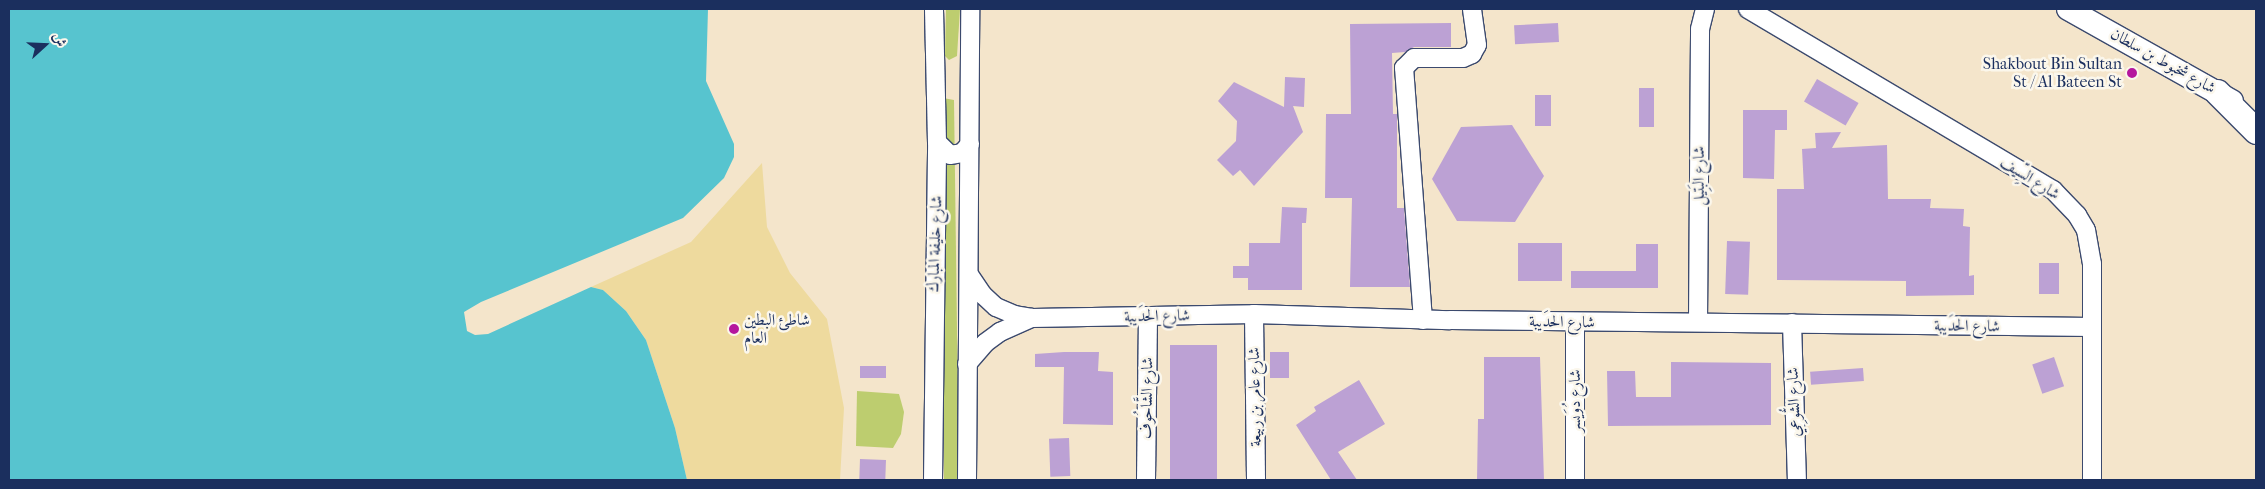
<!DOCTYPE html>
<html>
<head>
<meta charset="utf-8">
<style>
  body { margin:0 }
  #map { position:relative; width:2265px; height:489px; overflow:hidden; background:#f4e5cb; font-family:"IM FELL French Canon",Amiri,serif }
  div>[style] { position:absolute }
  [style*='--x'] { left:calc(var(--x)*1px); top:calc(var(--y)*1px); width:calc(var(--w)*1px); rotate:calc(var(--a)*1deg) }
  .green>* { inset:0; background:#bdcd6f }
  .sand>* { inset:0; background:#eeda9e }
  .water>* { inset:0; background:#57c4cf }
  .building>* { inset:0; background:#bca1d4; transform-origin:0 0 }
  .roads { filter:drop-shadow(1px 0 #3c4a6e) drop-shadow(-1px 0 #3c4a6e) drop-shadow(0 1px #3c4a6e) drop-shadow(0 -1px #3c4a6e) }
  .minor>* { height:18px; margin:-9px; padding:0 9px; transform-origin:9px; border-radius:9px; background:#fff }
  .major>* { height:22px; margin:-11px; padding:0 11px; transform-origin:11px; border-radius:11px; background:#fff }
  .highway>* { height:25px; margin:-12.5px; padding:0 12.5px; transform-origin:12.5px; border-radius:12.5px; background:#fff }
  .dots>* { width:14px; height:14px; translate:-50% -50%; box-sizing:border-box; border:2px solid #fbf7ec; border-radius:50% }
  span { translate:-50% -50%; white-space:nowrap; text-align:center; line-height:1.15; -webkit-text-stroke:5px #fbf7ec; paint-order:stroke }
  .street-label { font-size:16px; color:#1b2f5e }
  .poi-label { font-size:16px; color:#1b2f5e }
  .right { translate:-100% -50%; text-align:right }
  .left { translate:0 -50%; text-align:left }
  .frame { position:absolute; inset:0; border:10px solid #1b2f5e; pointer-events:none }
  .north { position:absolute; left:20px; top:20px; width:50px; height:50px; -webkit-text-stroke:4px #fbf7ec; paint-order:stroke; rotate:70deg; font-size:14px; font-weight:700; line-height:20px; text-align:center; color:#1b2f5e }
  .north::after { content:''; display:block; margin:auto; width:18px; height:22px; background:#1b2f5e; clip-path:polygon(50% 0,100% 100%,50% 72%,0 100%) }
</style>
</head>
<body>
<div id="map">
  <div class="green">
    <div style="clip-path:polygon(946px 9px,960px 9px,957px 56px,949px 60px,945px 56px)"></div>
    <div style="clip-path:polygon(943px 98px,954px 100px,959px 480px,944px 480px)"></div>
    <div style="clip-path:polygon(857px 391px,899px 394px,904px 412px,901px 434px,893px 448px,856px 446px)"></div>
  </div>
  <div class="sand">
    <div style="clip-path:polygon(762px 163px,767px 227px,790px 273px,827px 319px,844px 408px,840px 480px,687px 480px,675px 428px,646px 340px,626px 311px,603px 290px,591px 287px,691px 242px)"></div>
  </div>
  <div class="water">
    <div style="clip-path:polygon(9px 9px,708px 9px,706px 81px,734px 144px,734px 157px,724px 178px,683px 218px,481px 302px,464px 312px,467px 331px,475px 335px,488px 334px,591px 287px,603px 290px,626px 311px,646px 340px,675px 428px,687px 480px,9px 480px)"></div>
  </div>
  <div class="building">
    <div style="clip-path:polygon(1451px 23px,1451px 47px,1414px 47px,1405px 52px,1392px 53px,1393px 114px,1397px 114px,1397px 208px,1404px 208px,1410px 287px,1350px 287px,1352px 198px,1325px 198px,1326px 114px,1351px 114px,1350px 24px)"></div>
    <div style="left:1558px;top:23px;width:19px;height:44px;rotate:87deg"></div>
    <div style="clip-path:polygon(1285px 77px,1305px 78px,1304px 107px,1293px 106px,1303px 132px,1254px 186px,1240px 170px,1233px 176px,1217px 160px,1236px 141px,1237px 121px,1218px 101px,1234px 82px,1284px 107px)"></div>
    <div style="left:1817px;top:79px;width:48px;height:26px;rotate:30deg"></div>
    <div style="left:1639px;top:88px;width:15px;height:39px"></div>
    <div style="left:1535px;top:95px;width:16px;height:31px"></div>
    <div style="clip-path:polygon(1743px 110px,1787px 110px,1787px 130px,1775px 130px,1774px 179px,1743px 178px)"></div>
    <div style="clip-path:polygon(1512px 125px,1544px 176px,1515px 222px,1457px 221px,1432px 179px,1461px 127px)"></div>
    <div style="clip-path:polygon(1841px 132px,1832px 148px,1887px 145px,1888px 199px,1931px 199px,1930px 208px,1964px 209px,1963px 226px,1970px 227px,1969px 276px,1974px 275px,1974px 295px,1906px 296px,1906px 281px,1777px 280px,1777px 189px,1804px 189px,1802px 149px,1816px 148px,1815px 133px)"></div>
    <div style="clip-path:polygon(1282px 207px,1307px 208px,1306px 223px,1302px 223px,1302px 290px,1248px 290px,1248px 278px,1233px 278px,1233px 266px,1249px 266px,1249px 243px,1280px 243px)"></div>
    <div style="left:1727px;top:241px;width:23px;height:53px;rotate:2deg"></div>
    <div style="left:1518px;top:243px;width:44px;height:38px"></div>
    <div style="clip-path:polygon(1636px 244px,1658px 244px,1658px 288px,1571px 288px,1571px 271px,1636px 271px)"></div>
    <div style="left:2039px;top:263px;width:20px;height:31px"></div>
    <div style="left:1170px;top:345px;width:47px;height:135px"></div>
    <div style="clip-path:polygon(1064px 352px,1099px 352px,1098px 371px,1113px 372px,1113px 425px,1063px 424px,1064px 367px,1035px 367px,1035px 354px)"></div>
    <div style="left:1289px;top:352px;width:26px;height:19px;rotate:90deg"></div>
    <div style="clip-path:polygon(1484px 357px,1540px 357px,1544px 480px,1477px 480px,1478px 419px,1484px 419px)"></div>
    <div style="left:2054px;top:357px;width:31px;height:23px;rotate:71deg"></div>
    <div style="clip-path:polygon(1671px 362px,1771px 363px,1771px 425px,1608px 426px,1607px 371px,1635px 371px,1636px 397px,1671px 397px)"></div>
    <div style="left:886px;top:366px;width:12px;height:26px;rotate:90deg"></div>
    <div style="left:1863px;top:368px;width:13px;height:53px;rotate:86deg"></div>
    <div style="clip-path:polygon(1359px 380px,1385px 424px,1338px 452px,1357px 480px,1331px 480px,1296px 425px,1316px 411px,1314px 407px)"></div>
    <div style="left:1069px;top:438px;width:38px;height:20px;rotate:88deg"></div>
    <div style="left:860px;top:459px;width:26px;height:21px;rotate:2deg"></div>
  </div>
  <div class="roads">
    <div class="minor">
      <div style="--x:1748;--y:9;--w:355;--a:30.7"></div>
      <div style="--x:2053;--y:190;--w:35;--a:46"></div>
      <div style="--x:2077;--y:215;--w:17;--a:59"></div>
      <div style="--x:2086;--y:230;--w:35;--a:80"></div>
      <div style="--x:2092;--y:264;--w:216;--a:90"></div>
      <div style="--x:937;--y:142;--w:18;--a:45"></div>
      <div style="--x:950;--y:155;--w:12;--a:-9"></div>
      <div style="--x:962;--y:153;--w:12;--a:-48"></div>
      <div style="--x:970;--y:276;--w:23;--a:56"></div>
      <div style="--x:983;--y:295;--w:18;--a:43"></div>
      <div style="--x:996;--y:307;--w:21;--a:23"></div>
      <div style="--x:1015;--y:315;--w:17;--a:10"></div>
      <div style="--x:1032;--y:318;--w:222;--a:-1"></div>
      <div style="--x:1254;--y:314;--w:196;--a:1.8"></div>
      <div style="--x:1450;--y:320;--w:642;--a:0.62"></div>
      <div style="--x:1254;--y:314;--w:166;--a:89.3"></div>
      <div style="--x:1423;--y:320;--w:253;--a:-94.3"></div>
      <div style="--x:1404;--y:68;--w:14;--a:-45"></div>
      <div style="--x:1414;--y:58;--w:49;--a:0"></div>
      <div style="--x:1463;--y:58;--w:10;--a:-24"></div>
      <div style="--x:1472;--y:54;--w:10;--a:-61"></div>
      <div style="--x:1477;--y:45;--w:36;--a:-98"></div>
      <div style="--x:1698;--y:322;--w:293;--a:-89.6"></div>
      <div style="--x:1700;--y:29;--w:21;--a:-76"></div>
      <div style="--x:1792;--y:323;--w:157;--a:88.2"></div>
      <div style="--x:967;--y:364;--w:28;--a:-49"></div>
      <div style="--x:985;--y:343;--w:19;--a:-36"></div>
      <div style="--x:1000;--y:332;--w:35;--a:-24"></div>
      <div style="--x:933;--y:480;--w:338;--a:-89.3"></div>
      <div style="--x:937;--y:142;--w:133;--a:-91.3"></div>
      <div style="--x:967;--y:480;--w:471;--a:-89.6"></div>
      <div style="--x:1146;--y:480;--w:164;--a:-89.3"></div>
      <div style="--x:1575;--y:480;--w:158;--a:-90"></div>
    </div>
    <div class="major">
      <div style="--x:2068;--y:9;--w:188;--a:29.3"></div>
    </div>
    <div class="highway">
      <div style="--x:2217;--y:92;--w:55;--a:45"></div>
    </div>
  </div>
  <div class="dots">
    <div style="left:2132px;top:73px;background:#b5179e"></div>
    <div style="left:734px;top:329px;background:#b5179e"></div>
  </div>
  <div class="street-label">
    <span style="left:2163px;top:61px;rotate:29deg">شارع شخبوط بن سلطان</span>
    <span style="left:1699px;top:176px;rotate:-90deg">شارع البَتِيل</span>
    <span style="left:2030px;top:178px;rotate:32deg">شارع السِّيف</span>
    <span style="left:935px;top:244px;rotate:-88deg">شارع خليفة المبارك</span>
    <span style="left:1157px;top:316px;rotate:-1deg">شارع الحدَيبة</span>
    <span style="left:1562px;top:322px;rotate:1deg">شارع الحدَيبة</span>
    <span style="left:1967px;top:326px;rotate:1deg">شارع الحدَيبة</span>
    <span style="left:1255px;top:397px;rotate:-91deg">شارع عامر بن ربيعة</span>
    <span style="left:1147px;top:398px;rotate:-89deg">شارع الشَّاحُوف</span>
    <span style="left:1575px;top:401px;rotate:-90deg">شارع دُوَيسر</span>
    <span style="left:1794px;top:402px;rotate:-92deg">شارع الشُّوعِي</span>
  </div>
  <div class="poi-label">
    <span class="right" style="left:2122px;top:73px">Shakbout Bin Sultan<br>St / Al Bateen St</span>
    <span class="left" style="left:744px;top:329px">شاطئ البطين<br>العام</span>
  </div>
  <div class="frame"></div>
  <div class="north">ش</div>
</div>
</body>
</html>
